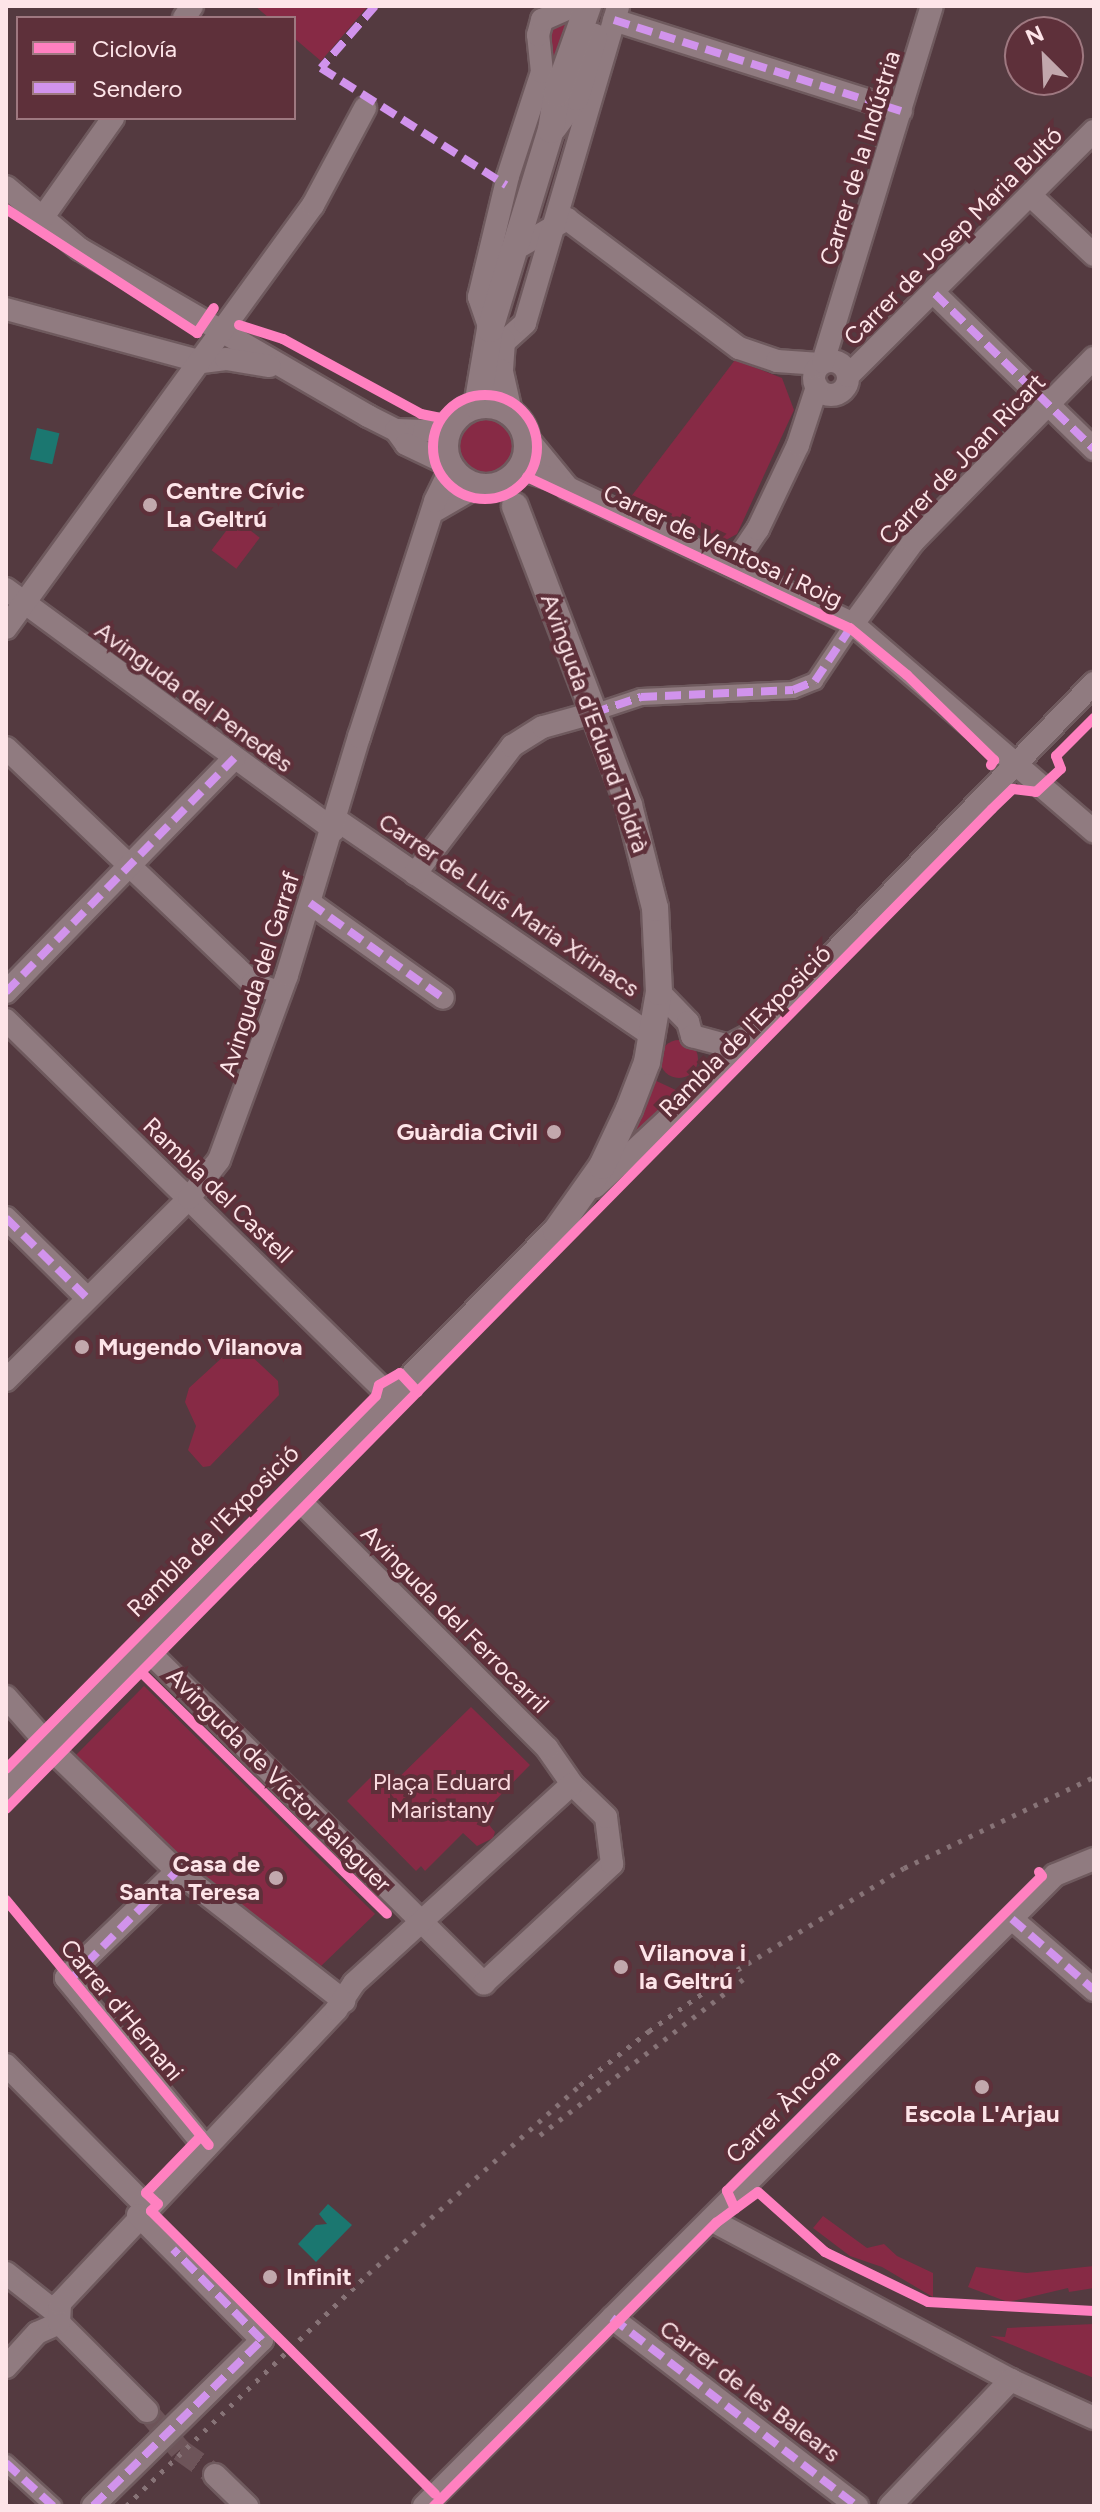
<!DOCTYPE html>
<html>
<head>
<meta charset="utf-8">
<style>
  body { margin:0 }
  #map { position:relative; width:1100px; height:2512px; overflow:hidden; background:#543a40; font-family:Figtree,sans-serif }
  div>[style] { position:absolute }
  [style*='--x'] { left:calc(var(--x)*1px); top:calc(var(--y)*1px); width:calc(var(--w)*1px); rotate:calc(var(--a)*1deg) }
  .green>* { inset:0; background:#872a45; transform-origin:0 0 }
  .round { border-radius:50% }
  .water>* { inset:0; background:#1b7770; transform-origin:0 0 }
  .minor-tunnel>* { height:22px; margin-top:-11px; transform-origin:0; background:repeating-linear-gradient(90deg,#6d5459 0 22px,transparent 0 33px) }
  .roads { filter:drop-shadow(2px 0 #6f5a5e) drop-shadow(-2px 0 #6f5a5e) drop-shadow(0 2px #6f5a5e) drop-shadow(0 -2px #6f5a5e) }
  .pedestrian>* { height:16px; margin:-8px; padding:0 8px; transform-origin:8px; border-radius:8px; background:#907b80 }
  .minor>* { height:22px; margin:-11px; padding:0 11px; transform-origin:11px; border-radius:11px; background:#907b80 }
  .minor>.ring { margin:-11px; padding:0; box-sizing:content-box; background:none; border:22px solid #907b80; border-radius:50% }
  .tertiary>* { height:26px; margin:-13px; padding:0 13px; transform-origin:13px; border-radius:13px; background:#907b80 }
  .tertiary>.ring { margin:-13px; padding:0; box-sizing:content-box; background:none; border:26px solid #907b80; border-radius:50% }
  .rail>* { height:5px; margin-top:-2.5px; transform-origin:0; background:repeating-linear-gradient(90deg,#877377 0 4px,transparent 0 12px) }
  .quiet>* { height:8px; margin-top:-4px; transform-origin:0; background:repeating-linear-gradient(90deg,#d193ec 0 16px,transparent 0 24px) }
  .cycleway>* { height:10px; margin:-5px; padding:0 5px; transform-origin:5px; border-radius:5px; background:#ff80c0 }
  .cycleway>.ring { margin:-5px; padding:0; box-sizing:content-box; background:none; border:10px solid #ff80c0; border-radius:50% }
  .dots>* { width:22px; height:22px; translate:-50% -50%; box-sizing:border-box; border:4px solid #5e303a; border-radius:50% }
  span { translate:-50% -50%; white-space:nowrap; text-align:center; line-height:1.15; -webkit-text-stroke:8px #5e303a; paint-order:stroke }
  .street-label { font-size:24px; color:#fde4e8 }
  .poi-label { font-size:24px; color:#fde4e8; font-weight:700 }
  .left { translate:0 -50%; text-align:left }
  .right { translate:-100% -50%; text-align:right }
  .park-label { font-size:24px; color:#fadadf }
  .frame { position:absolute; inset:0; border:8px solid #fde4e8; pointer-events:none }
  .legend { position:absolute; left:16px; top:16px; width:280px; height:104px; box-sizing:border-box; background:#5e303a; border:2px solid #9e7880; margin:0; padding:10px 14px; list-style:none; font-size:24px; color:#fde4e8 }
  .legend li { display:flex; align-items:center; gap:16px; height:40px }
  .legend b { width:40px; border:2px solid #9e7880 }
  .north { position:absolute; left:1004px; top:16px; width:80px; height:80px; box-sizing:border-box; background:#5e303a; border:2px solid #9e7880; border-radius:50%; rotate:336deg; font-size:22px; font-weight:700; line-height:32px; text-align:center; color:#fde4e8 }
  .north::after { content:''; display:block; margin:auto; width:28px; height:36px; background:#c2a8ad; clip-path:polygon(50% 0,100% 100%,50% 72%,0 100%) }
</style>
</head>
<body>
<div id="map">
  <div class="green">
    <div style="clip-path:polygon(255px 6px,368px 6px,321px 61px,294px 38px,294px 18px,269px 18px)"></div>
    <div style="clip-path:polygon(554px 20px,566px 22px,570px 29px,499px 258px,543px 35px)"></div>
    <div style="clip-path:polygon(735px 360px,782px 378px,794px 410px,737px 534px,726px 540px,630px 498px)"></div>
    <div class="round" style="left:455px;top:415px;width:62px;height:62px"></div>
    <div style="left:235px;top:519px;width:31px;height:39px;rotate:37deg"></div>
    <div class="round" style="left:660px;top:1040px;width:38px;height:38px"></div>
    <div style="clip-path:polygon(650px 1078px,680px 1092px,620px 1150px)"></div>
    <div style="clip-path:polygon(245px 1350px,278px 1381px,279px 1395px,210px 1466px,203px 1467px,188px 1450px,196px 1426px,185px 1402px,189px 1388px,226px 1354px)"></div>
    <div style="clip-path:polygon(144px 1686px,375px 1914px,319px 1968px,185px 1862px,76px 1755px)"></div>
    <div style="clip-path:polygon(471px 1707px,530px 1765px,481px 1815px,495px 1832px,493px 1838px,477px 1846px,463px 1833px,425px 1871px,421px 1866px,416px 1871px,347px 1801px,374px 1774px,388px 1788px)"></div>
    <div style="clip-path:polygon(823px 2216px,867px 2248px,884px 2244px,897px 2256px,933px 2273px,933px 2297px,882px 2267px,850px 2256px,813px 2228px)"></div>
    <div style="clip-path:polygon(1094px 2266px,1094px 2288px,1069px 2292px,1068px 2288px,1008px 2302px,968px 2287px,976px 2267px,1027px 2273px)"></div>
    <div style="clip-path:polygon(1094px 2324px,1094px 2378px,990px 2336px,1005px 2337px,1007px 2328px)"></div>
  </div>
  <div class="water">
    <div style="left:37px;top:428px;width:23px;height:32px;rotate:13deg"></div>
    <div style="clip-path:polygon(328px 2204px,352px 2225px,316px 2262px,298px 2244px,316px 2225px,327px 2224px,319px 2214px)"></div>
  </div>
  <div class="minor-tunnel">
    <div style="--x:147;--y:2411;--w:51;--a:49.8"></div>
    <div style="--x:180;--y:2450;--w:43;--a:35.5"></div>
  </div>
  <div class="roads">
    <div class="pedestrian">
      <div style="--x:593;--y:713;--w:51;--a:-18.4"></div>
      <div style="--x:641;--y:697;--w:152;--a:-2.6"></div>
      <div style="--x:793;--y:690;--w:24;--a:-22"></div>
      <div style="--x:815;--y:681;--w:69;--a:-56.3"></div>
      <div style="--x:6;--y:2463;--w:64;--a:42.5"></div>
    </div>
    <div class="minor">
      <div style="--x:184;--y:18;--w:14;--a:-56"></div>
      <div style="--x:614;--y:20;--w:301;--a:17.6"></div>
      <div style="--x:6;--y:187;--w:97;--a:40"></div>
      <div style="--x:80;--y:249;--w:333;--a:30.1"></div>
      <div style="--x:368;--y:416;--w:31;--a:27"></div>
      <div style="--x:396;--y:430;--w:28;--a:2"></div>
      <div style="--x:424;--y:431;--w:29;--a:-18"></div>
      <div style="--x:1031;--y:196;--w:86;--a:43.1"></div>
      <div style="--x:43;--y:217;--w:121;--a:-54.7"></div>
      <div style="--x:512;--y:251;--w:64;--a:-30.2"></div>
      <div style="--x:567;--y:219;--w:215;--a:36.9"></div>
      <div style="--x:739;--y:348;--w:40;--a:18.9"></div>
      <div style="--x:777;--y:361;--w:43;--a:4"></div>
      <div style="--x:935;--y:294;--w:222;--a:44.3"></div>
      <div style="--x:6;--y:309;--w:203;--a:15.1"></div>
      <div style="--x:202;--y:362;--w:24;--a:-7"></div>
      <div style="--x:226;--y:359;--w:44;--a:9.2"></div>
      <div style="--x:490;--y:329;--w:34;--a:-109"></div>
      <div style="--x:479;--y:297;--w:124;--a:-76.5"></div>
      <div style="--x:508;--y:176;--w:109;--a:-71.9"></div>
      <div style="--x:542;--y:72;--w:37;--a:-96"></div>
      <div style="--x:538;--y:35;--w:16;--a:-75"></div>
      <div style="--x:542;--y:20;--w:34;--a:-24"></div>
      <div style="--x:502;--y:344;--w:31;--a:-42"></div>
      <div style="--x:525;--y:323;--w:330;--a:-73.6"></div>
      <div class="ring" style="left:814px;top:361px;width:12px;height:12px"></div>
      <div style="--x:823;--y:362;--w:372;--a:-73"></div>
      <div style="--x:848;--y:376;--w:347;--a:-44.9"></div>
      <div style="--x:396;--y:430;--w:17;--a:54"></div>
      <div style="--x:406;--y:444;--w:47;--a:25.5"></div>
      <div style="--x:527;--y:438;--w:65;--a:50.6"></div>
      <div style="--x:568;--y:488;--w:316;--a:25.5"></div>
      <div style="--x:853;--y:624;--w:318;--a:40.7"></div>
      <div style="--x:520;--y:469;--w:39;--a:17"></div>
      <div style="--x:436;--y:510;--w:46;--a:-29.9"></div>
      <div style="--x:733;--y:566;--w:45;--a:-56"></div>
      <div style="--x:758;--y:529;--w:93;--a:-64.5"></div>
      <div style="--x:798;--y:445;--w:61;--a:-71.9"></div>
      <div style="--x:6;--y:589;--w:407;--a:36.3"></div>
      <div style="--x:853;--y:624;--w:102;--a:-53.8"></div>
      <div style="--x:913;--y:542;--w:258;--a:-45.5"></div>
      <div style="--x:6;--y:628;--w:523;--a:-54.03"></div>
      <div style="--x:313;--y:205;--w:110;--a:-61.8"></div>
      <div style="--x:6;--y:748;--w:341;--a:43.6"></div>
      <div style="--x:253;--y:983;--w:29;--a:20"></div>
      <div style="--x:337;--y:820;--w:381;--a:34.4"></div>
      <div style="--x:415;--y:874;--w:161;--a:-52.8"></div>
      <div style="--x:512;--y:746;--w:36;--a:-32"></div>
      <div style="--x:543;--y:727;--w:52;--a:-15.6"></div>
      <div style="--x:310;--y:903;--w:163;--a:35.5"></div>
      <div style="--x:6;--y:992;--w:327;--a:-45.7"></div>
      <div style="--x:659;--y:992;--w:42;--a:46"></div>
      <div style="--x:688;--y:1022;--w:15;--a:74"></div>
      <div style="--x:692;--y:1036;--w:38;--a:15"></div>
      <div style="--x:729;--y:1046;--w:21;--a:-28"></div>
      <div style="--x:6;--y:1020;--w:540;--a:44.4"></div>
      <div style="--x:595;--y:1187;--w:171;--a:-42.9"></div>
      <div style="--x:720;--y:1071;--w:539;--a:-46.05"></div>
      <div style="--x:6;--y:1218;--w:114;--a:44.6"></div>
      <div style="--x:6;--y:1380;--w:258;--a:-44.8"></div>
      <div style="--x:189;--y:1198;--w:48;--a:-51.7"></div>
      <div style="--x:219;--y:1160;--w:197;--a:-69.8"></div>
      <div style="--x:287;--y:975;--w:249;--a:-73.2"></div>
      <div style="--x:359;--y:737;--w:248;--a:-72.1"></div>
      <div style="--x:435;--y:501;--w:37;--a:-64"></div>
      <div style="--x:145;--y:1648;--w:477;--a:44.7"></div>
      <div style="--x:484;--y:1983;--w:175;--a:-42.9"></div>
      <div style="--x:612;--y:1864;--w:47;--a:-97.3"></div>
      <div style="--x:606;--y:1817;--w:47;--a:-135.9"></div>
      <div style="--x:572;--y:1784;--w:44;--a:-124.8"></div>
      <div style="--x:547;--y:1748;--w:356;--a:-135"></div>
      <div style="--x:6;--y:1697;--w:79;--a:48.6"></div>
      <div style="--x:58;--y:1756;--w:165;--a:44"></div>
      <div style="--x:177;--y:1871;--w:212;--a:37.9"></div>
      <div style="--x:177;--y:1871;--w:154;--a:136.1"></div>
      <div style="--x:66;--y:1978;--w:220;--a:50.5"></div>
      <div style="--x:1012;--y:1919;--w:108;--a:40.9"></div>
      <div style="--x:6;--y:2065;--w:199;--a:45.2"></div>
      <div style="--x:711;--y:2220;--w:340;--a:28.1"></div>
      <div style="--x:1011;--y:2380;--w:91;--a:24.6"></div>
      <div style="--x:6;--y:2273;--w:66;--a:38.3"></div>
      <div style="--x:612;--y:2318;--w:309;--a:37.5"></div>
      <div style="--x:6;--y:2367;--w:46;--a:-47.6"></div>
      <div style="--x:37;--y:2333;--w:24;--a:-24"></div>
      <div style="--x:147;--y:2411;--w:124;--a:-135"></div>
      <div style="--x:59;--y:2323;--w:20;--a:-87"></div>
      <div style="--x:60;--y:2303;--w:403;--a:-46.7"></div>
      <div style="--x:336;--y:2010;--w:32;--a:-56"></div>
      <div style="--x:354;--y:1983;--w:295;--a:-42.4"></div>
      <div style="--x:215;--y:2475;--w:45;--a:44.1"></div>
      <div style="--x:93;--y:2506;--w:237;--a:-44.5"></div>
      <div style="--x:262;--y:2340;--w:176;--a:-134.8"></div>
      <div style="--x:424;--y:2506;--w:892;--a:-45"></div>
      <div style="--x:1055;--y:1875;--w:42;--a:-22.3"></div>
      <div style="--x:890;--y:2506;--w:175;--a:-46.2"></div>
    </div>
    <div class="tertiary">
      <div style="--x:554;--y:127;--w:37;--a:-54"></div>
      <div style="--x:576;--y:97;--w:63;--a:-73.3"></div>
      <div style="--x:502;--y:341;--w:31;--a:94"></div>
      <div style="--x:500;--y:372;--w:41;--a:77.3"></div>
      <div class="ring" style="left:445px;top:405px;width:56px;height:56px"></div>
      <div style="--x:477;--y:406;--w:78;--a:-80.4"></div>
      <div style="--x:490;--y:329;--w:208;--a:-73"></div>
      <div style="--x:551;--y:130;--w:37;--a:-81"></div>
      <div style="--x:557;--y:93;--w:92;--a:-70.4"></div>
      <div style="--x:6;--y:1790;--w:784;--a:-45.46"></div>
      <div style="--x:556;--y:1231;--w:80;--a:-54.7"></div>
      <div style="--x:602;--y:1166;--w:63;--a:-64.7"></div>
      <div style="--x:629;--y:1109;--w:50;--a:-69"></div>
      <div style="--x:647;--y:1062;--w:71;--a:-80.3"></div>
      <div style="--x:659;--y:992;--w:84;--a:-92.7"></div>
      <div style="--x:655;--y:908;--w:106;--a:-104.2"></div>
      <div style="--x:629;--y:805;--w:320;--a:-110.9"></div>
    </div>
  </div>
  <div class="rail">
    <div style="--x:540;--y:2135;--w:256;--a:-37.5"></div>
    <div style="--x:126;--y:2506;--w:335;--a:-43.8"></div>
    <div style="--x:368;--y:2274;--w:284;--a:-41.7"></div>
    <div style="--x:580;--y:2085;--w:88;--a:-38"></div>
    <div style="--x:649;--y:2031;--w:95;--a:-35.2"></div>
    <div style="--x:727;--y:1976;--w:207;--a:-31.4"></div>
    <div style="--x:904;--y:1868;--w:211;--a:-25.6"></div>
  </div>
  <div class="quiet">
    <div style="--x:375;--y:6;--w:82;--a:131.1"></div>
    <div style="--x:321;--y:68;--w:219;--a:32.3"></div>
    <div style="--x:614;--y:20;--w:301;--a:17.6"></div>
    <div style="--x:935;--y:294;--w:222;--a:44.3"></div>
    <div style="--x:593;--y:713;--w:51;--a:-18.4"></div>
    <div style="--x:641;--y:697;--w:152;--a:-2.6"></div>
    <div style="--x:793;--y:690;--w:24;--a:-22"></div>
    <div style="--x:815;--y:681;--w:69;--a:-56.3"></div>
    <div style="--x:310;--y:903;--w:163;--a:35.5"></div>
    <div style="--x:6;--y:992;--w:327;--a:-45.7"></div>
    <div style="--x:6;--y:1218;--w:114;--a:44.6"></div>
    <div style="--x:1012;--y:1919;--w:108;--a:40.9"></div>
    <div style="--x:69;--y:1981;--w:154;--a:-45.5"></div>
    <div style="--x:612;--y:2318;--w:309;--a:37.5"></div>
    <div style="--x:6;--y:2463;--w:64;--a:42.5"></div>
    <div style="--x:93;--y:2506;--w:237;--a:-44.5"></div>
    <div style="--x:262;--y:2340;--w:127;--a:-134.4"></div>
  </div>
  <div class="cycleway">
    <div style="--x:6;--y:209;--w:228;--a:33"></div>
    <div style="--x:197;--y:333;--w:30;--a:-56"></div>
    <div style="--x:239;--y:325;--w:46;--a:17.7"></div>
    <div style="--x:283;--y:339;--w:157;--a:28.5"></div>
    <div style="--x:421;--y:414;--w:20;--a:11"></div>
    <div class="ring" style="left:433px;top:395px;width:94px;height:94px"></div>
    <div style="--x:527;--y:477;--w:357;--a:25.1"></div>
    <div style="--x:850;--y:628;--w:74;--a:39.5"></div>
    <div style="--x:907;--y:675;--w:122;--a:44.3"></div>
    <div style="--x:994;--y:760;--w:6;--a:121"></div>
    <div style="--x:143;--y:1674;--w:342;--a:44.5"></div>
    <div style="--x:6;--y:1769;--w:525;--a:-45.23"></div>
    <div style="--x:376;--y:1396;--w:11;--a:-75"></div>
    <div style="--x:379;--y:1385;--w:24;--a:-30"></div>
    <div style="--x:400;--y:1373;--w:26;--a:47"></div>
    <div style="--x:6;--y:1809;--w:1404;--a:-45.4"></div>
    <div style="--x:992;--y:809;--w:29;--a:-44"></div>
    <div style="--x:1013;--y:789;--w:23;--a:7"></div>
    <div style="--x:1036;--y:792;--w:34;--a:-43"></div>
    <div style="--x:1061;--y:769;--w:14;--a:-111"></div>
    <div style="--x:1056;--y:756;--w:54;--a:-45"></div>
    <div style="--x:6;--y:1900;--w:318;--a:50.4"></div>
    <div style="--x:201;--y:2136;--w:79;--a:134"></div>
    <div style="--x:146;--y:2193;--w:16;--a:43"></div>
    <div style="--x:158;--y:2204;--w:10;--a:135"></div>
    <div style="--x:151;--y:2211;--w:401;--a:44.9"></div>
    <div style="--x:735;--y:2209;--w:20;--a:-114"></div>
    <div style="--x:727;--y:2191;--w:445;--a:-45"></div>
    <div style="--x:1042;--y:1876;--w:5;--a:-127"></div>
    <div style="--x:434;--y:2506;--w:400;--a:-45.1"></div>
    <div style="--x:716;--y:2223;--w:52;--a:-36.4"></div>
    <div style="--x:758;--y:2192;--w:90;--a:41.8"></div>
    <div style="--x:825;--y:2252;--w:114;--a:25.9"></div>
    <div style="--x:928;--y:2302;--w:166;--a:3.1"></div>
  </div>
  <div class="dots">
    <div style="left:150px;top:505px;background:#c2a8ad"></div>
    <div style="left:554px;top:1132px;background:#c2a8ad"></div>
    <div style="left:82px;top:1347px;background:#c2a8ad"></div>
    <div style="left:276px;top:1878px;background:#c2a8ad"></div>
    <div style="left:621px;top:1967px;background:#c2a8ad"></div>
    <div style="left:982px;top:2087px;background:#c2a8ad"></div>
    <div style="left:270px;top:2277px;background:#c2a8ad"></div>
  </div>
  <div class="street-label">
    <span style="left:860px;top:158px;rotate:-73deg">Carrer de la Indústria</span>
    <span style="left:953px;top:236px;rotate:-45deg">Carrer de Josep Maria Bultó</span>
    <span style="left:962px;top:459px;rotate:-46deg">Carrer de Joan Ricart</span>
    <span style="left:723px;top:546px;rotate:25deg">Carrer de Ventosa i Roig</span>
    <span style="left:194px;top:697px;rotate:36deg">Avinguda del Penedès</span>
    <span style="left:595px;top:723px;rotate:70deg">Avinguda d'Eduard Toldrà</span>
    <span style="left:509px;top:905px;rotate:34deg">Carrer de Lluís Maria Xirinacs</span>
    <span style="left:259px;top:974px;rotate:-72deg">Avinguda del Garraf</span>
    <span style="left:745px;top:1031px;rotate:-45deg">Rambla de l'Exposició</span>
    <span style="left:218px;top:1190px;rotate:44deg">Rambla del Castell</span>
    <span style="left:213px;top:1531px;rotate:-45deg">Rambla de l'Exposició</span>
    <span style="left:455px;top:1619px;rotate:45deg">Avinguda del Ferrocarril</span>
    <span style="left:279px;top:1780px;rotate:45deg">Avinguda de Víctor Balaguer</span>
    <span style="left:122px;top:2010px;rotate:50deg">Carrer d'Hernani</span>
    <span style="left:783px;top:2106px;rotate:-45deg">Carrer Àncora</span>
    <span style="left:750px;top:2391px;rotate:37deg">Carrer de les Balears</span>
  </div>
  <div class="poi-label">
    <span class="left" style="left:166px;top:505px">Centre Cívic<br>La Geltrú</span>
    <span class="right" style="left:538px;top:1132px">Guàrdia Civil</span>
    <span class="left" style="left:98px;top:1347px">Mugendo Vilanova</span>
    <span class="right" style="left:260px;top:1878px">Casa de<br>Santa Teresa</span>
    <span class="left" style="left:639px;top:1967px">Vilanova i<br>la Geltrú</span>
    <span style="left:982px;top:2114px">Escola L'Arjau</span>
    <span class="left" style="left:286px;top:2277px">Infinit</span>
  </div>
  <div class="park-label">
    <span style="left:442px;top:1796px">Plaça Eduard<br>Maristany</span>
  </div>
  <div class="frame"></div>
  <ul class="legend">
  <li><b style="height:10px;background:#ff80c0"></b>Ciclovía</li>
  <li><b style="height:10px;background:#d193ec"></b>Sendero</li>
  </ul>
  <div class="north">N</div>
</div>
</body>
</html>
